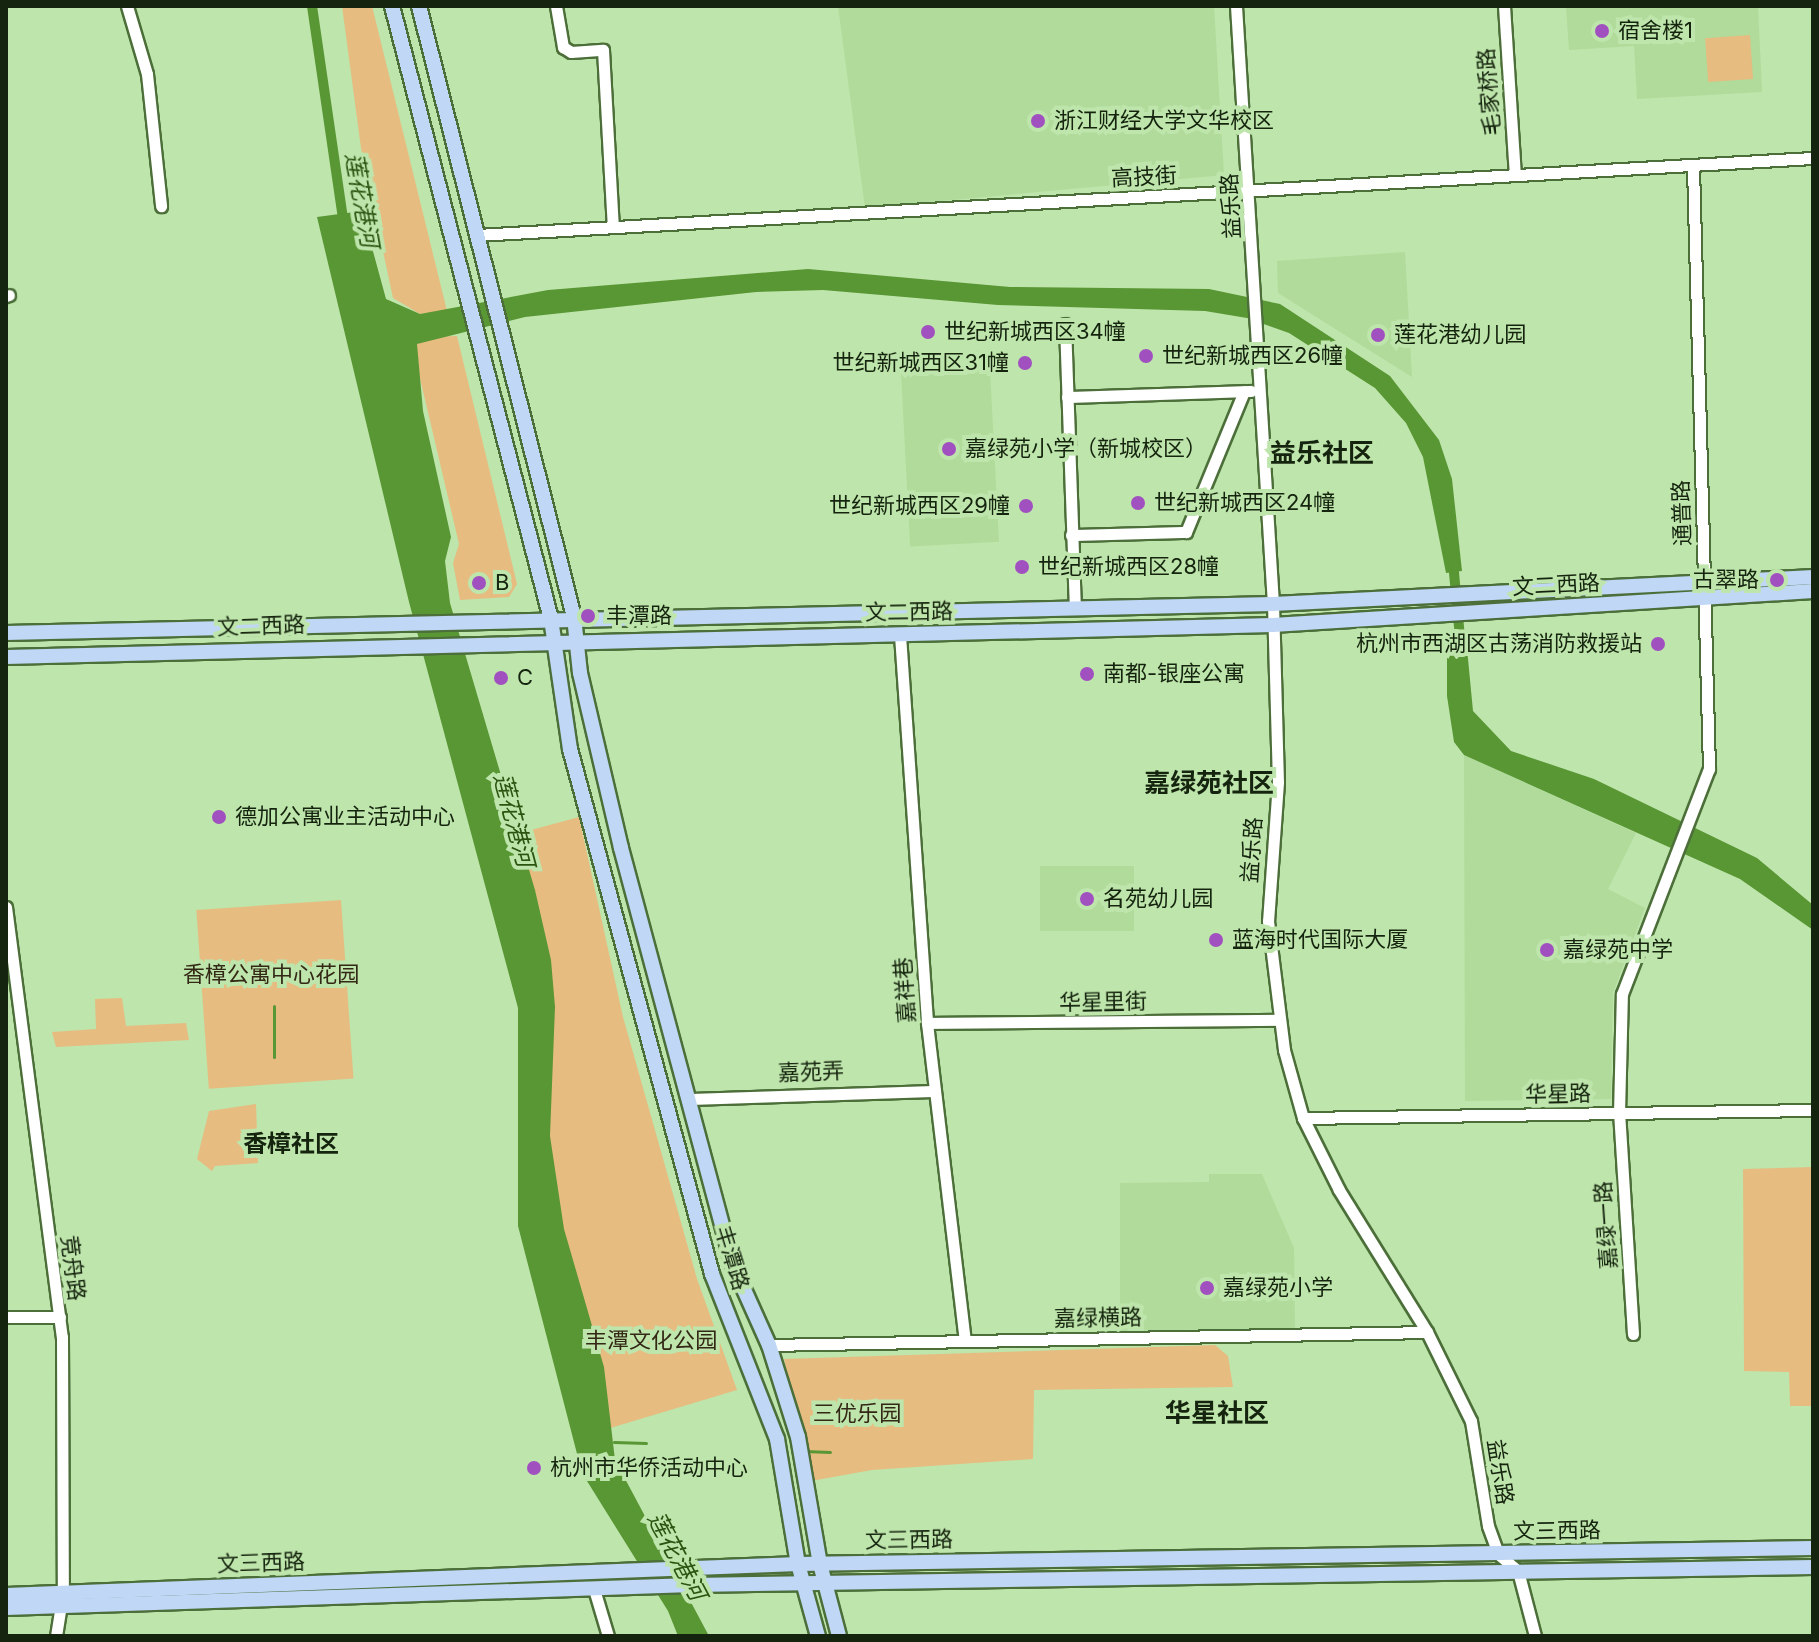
<!DOCTYPE html>
<html>
<head>
<meta charset="utf-8">
<style>
  body { margin:0 }
  #map { position:relative; width:1819px; height:1642px; overflow:hidden; background:#bee5ab; font-family:Inter,"Noto Sans SC",sans-serif }
  div>[style] { position:absolute }
  [style*='--x'] { left:calc(var(--x)*1px); top:calc(var(--y)*1px); width:calc(var(--w)*1px); rotate:calc(var(--a)*1deg) }
  .built>* { inset:0; background:#b0db9b; transform-origin:0 0 }
  .green>* { inset:0; background:#e6bc80; transform-origin:0 0 }
  .water>* { inset:0; background:#599634 }
  .stream>* { height:3px; margin:-1.5px; padding:0 1.5px; transform-origin:1.5px; border-radius:1.5px; background:#599634 }
  .canal>* { height:10px; margin:-5px; padding:0 5px; transform-origin:5px; border-radius:5px; background:#599634 }
  .roads { filter:drop-shadow(2px 0 #4c6f3a) drop-shadow(-2px 0 #4c6f3a) drop-shadow(0 2px #4c6f3a) drop-shadow(0 -2px #4c6f3a) }
  .minor>* { height:11px; margin:-5.5px; padding:0 5.5px; transform-origin:5.5px; border-radius:5.5px; background:#fff }
  .major>* { height:14px; margin:-7px; padding:0 7px; transform-origin:7px; border-radius:7px; background:#c0d7f5 }
  .dots>* { width:22px; height:22px; translate:-50% -50%; box-sizing:border-box; border:4px solid #bee5ab; border-radius:50% }
  span { translate:-50% -50%; white-space:nowrap; text-align:center; line-height:1.15; -webkit-text-stroke:8px #bee5ab; paint-order:stroke }
  .poi-label { font-size:22px; color:#15240e }
  .left { translate:0 -50%; text-align:left }
  .right { translate:-100% -50%; text-align:right }
  .street-label { font-size:22px; color:#15240e }
  .park-label { font-size:22px; color:#332715 }
  .water-label { font-size:24px; color:#2c5411; font-style:italic }
  .neighbourhood-label { font-size:24px; color:#15240e; font-weight:700 }
  .quarter-label { font-size:26px; color:#15240e; font-weight:700 }
  .frame { position:absolute; inset:0; border:8px solid #15240e; pointer-events:none }
</style>
</head>
<body>
<div id="map">
  <div class="built">
    <div style="clip-path:polygon(838px 6px,1214px 6px,1224px 175px,865px 208px)"></div>
    <div style="clip-path:polygon(1566px 6px,1758px 6px,1762px 92px,1637px 99px,1634px 46px,1569px 50px)"></div>
    <div style="clip-path:polygon(1405px 252px,1412px 377px,1278px 293px,1277px 261px)"></div>
    <div style="left:989px;top:351px;width:191px;height:89px;rotate:87deg"></div>
    <div style="clip-path:polygon(1464px 755px,1636px 833px,1608px 889px,1645px 908px,1613px 993px,1611px 1099px,1465px 1101px)"></div>
    <div style="left:1040px;top:866px;width:94px;height:65px"></div>
    <div style="clip-path:polygon(1209px 1174px,1262px 1174px,1294px 1248px,1295px 1328px,1120px 1331px,1120px 1183px,1209px 1182px)"></div>
  </div>
  <div class="green">
    <div style="clip-path:polygon(342px 6px,372px 6px,447px 311px,420px 314px,393px 298px,361px 148px)"></div>
    <div style="left:1750px;top:35px;width:44px;height:45px;rotate:86deg"></div>
    <div style="clip-path:polygon(457px 336px,517px 584px,509px 597px,460px 600px,453px 563px,459px 544px,415px 357px,417px 344px,429px 337px)"></div>
    <div style="clip-path:polygon(579px 817px,623px 1017px,697px 1279px,737px 1390px,607px 1429px,552px 1216px,509px 836px)"></div>
    <div style="left:341px;top:900px;width:179px;height:145px;rotate:86deg"></div>
    <div style="clip-path:polygon(122px 998px,126px 1026px,186px 1023px,189px 1040px,56px 1047px,52px 1032px,96px 1029px,95px 999px)"></div>
    <div style="clip-path:polygon(256px 1104px,258px 1163px,215px 1166px,212px 1171px,197px 1159px,209px 1111px)"></div>
    <div style="clip-path:polygon(1813px 1167px,1813px 1406px,1790px 1406px,1789px 1372px,1744px 1371px,1743px 1169px)"></div>
    <div style="clip-path:polygon(1215px 1345px,1228px 1356px,1233px 1387px,1034px 1390px,1033px 1459px,872px 1470px,811px 1481px,784px 1359px)"></div>
  </div>
  <div class="water">
    <div style="clip-path:polygon(362px 211px,386px 299px,420px 314px,548px 290px,808px 269px,1010px 287px,1209px 289px,1280px 304px,1390px 376px,1439px 440px,1452px 479px,1462px 571px,1446px 573px,1423px 457px,1406px 423px,1375px 388px,1289px 333px,1247px 318px,1205px 311px,998px 305px,823px 290px,756px 292px,525px 317px,417px 344px,423px 411px,451px 537px,445px 561px,450px 603px,535px 890px,551px 960px,555px 1007px,550px 1136px,564px 1229px,604px 1367px,615px 1460px,709px 1636px,678px 1636px,668px 1611px,582px 1473px,518px 1226px,518px 1008px,409px 602px,317px 217px)"></div>
    <div style="clip-path:polygon(1447px 637px,1466px 638px,1473px 711px,1511px 751px,1594px 779px,1757px 858px,1813px 905px,1813px 930px,1740px 879px,1464px 755px,1454px 742px,1447px 696px)"></div>
  </div>
  <div class="stream">
    <div style="--x:274;--y:1006;--w:51;--a:90"></div>
    <div style="--x:614;--y:1442;--w:32;--a:2"></div>
    <div style="--x:804;--y:1451;--w:26;--a:2"></div>
  </div>
  <div class="canal">
    <div style="--x:312;--y:6;--w:221;--a:81.7"></div>
    <div style="--x:1453;--y:562;--w:87;--a:84.7"></div>
  </div>
  <div class="roads">
    <div class="minor">
      <div style="--x:127;--y:6;--w:71;--a:73.6"></div>
      <div style="--x:147;--y:74;--w:133;--a:83.9"></div>
      <div style="--x:556;--y:6;--w:42;--a:80.3"></div>
      <div style="--x:563;--y:47;--w:9;--a:32"></div>
      <div style="--x:571;--y:52;--w:32;--a:-4"></div>
      <div style="--x:603;--y:50;--w:177;--a:86.8"></div>
      <div style="--x:1236;--y:6;--w:599;--a:86.46"></div>
      <div style="--x:1273;--y:604;--w:178;--a:88.4"></div>
      <div style="--x:1278;--y:782;--w:139;--a:94.1"></div>
      <div style="--x:1268;--y:921;--w:130;--a:82.9"></div>
      <div style="--x:1284;--y:1050;--w:71;--a:74.4"></div>
      <div style="--x:1303;--y:1118;--w:80;--a:63.4"></div>
      <div style="--x:1339;--y:1190;--w:167;--a:58.2"></div>
      <div style="--x:1427;--y:1332;--w:99;--a:63.7"></div>
      <div style="--x:1471;--y:1421;--w:106;--a:80.8"></div>
      <div style="--x:1488;--y:1526;--w:30;--a:70"></div>
      <div style="--x:1498;--y:1554;--w:26;--a:40"></div>
      <div style="--x:1518;--y:1571;--w:67;--a:75.3"></div>
      <div style="--x:1504;--y:6;--w:169;--a:86.3"></div>
      <div style="--x:477;--y:235;--w:1338;--a:-3.3"></div>
      <div style="--x:6;--y:296;--w:3;--a:-18"></div>
      <div style="--x:1065;--y:324;--w:285;--a:88"></div>
      <div style="--x:1067;--y:397;--w:184;--a:-1.9"></div>
      <div style="--x:1071;--y:535;--w:115;--a:-1.5"></div>
      <div style="--x:1186;--y:532;--w:152;--a:-67.6"></div>
      <div style="--x:900;--y:635;--w:389;--a:86"></div>
      <div style="--x:927;--y:1023;--w:319;--a:83.2"></div>
      <div style="--x:6;--y:907;--w:434;--a:82.6"></div>
      <div style="--x:62;--y:1337;--w:255;--a:89.8"></div>
      <div style="--x:63;--y:1592;--w:45;--a:99"></div>
      <div style="--x:927;--y:1023;--w:353;--a:-0.5"></div>
      <div style="--x:688;--y:1099;--w:247;--a:-1.9"></div>
      <div style="--x:1303;--y:1118;--w:510;--a:-0.9"></div>
      <div style="--x:6;--y:1317;--w:54;--a:0"></div>
      <div style="--x:1633;--y:1334;--w:221;--a:-93.6"></div>
      <div style="--x:1619;--y:1113;--w:119;--a:-88.6"></div>
      <div style="--x:1622;--y:994;--w:241;--a:-68.9"></div>
      <div style="--x:1709;--y:769;--w:604;--a:-91.52"></div>
      <div style="--x:769;--y:1345;--w:658;--a:-1.13"></div>
      <div style="--x:594;--y:1589;--w:49;--a:73.4"></div>
    </div>
    <div class="major">
      <div style="--x:392;--y:6;--w:633;--a:75.46"></div>
      <div style="--x:551;--y:619;--w:131;--a:81.7"></div>
      <div style="--x:570;--y:749;--w:544;--a:74.86"></div>
      <div style="--x:712;--y:1274;--w:177;--a:68.5"></div>
      <div style="--x:777;--y:1439;--w:127;--a:80.5"></div>
      <div style="--x:798;--y:1564;--w:75;--a:74.5"></div>
      <div style="--x:419;--y:6;--w:630;--a:75.77"></div>
      <div style="--x:574;--y:617;--w:56;--a:83.9"></div>
      <div style="--x:580;--y:673;--w:180;--a:76.8"></div>
      <div style="--x:621;--y:848;--w:432;--a:75"></div>
      <div style="--x:733;--y:1265;--w:88;--a:65.8"></div>
      <div style="--x:769;--y:1345;--w:96;--a:72.5"></div>
      <div style="--x:798;--y:1437;--w:129;--a:80.2"></div>
      <div style="--x:820;--y:1564;--w:74;--a:75.2"></div>
      <div style="--x:6;--y:633;--w:1267;--a:-1.31"></div>
      <div style="--x:1273;--y:604;--w:541;--a:-2.86"></div>
      <div style="--x:6;--y:657;--w:1267;--a:-1.45"></div>
      <div style="--x:1273;--y:625;--w:541;--a:-3.6"></div>
      <div style="--x:6;--y:1595;--w:793;--a:-2.24"></div>
      <div style="--x:798;--y:1564;--w:1015;--a:-0.9"></div>
      <div style="--x:6;--y:1608;--w:686;--a:-1.92"></div>
      <div style="--x:692;--y:1585;--w:1121;--a:-0.92"></div>
    </div>
  </div>
  <div class="dots">
    <div style="left:1602px;top:31px;background:#a150c0"></div>
    <div style="left:1038px;top:121px;background:#a150c0"></div>
    <div style="left:928px;top:332px;background:#a150c0"></div>
    <div style="left:1378px;top:335px;background:#a150c0"></div>
    <div style="left:1146px;top:356px;background:#a150c0"></div>
    <div style="left:1025px;top:363px;background:#a150c0"></div>
    <div style="left:949px;top:449px;background:#a150c0"></div>
    <div style="left:1138px;top:503px;background:#a150c0"></div>
    <div style="left:1026px;top:506px;background:#a150c0"></div>
    <div style="left:1022px;top:567px;background:#a150c0"></div>
    <div style="left:1777px;top:580px;background:#a150c0"></div>
    <div style="left:479px;top:583px;background:#a150c0"></div>
    <div style="left:588px;top:616px;background:#a150c0"></div>
    <div style="left:1658px;top:644px;background:#a150c0"></div>
    <div style="left:1087px;top:674px;background:#a150c0"></div>
    <div style="left:501px;top:678px;background:#a150c0"></div>
    <div style="left:219px;top:817px;background:#a150c0"></div>
    <div style="left:1087px;top:899px;background:#a150c0"></div>
    <div style="left:1216px;top:940px;background:#a150c0"></div>
    <div style="left:1547px;top:950px;background:#a150c0"></div>
    <div style="left:1207px;top:1288px;background:#a150c0"></div>
    <div style="left:534px;top:1468px;background:#a150c0"></div>
  </div>
  <div class="poi-label">
    <span class="left" style="left:1618px;top:31px">宿舍楼1</span>
    <span class="left" style="left:1054px;top:121px">浙江财经大学文华校区</span>
    <span class="left" style="left:944px;top:332px">世纪新城西区34幢</span>
    <span class="left" style="left:1394px;top:335px">莲花港幼儿园</span>
    <span class="left" style="left:1162px;top:356px">世纪新城西区26幢</span>
    <span class="right" style="left:1009px;top:363px">世纪新城西区31幢</span>
    <span class="left" style="left:965px;top:449px">嘉绿苑小学（新城校区）</span>
    <span class="left" style="left:1154px;top:503px">世纪新城西区24幢</span>
    <span class="right" style="left:1010px;top:506px">世纪新城西区29幢</span>
    <span class="left" style="left:1038px;top:567px">世纪新城西区28幢</span>
    <span class="right" style="left:1759px;top:580px">古翠路</span>
    <span class="left" style="left:495px;top:583px">B</span>
    <span class="left" style="left:606px;top:616px">丰潭路</span>
    <span class="right" style="left:1642px;top:644px">杭州市西湖区古荡消防救援站</span>
    <span class="left" style="left:1103px;top:674px">南都-银座公寓</span>
    <span class="left" style="left:517px;top:678px">C</span>
    <span class="left" style="left:235px;top:817px">德加公寓业主活动中心</span>
    <span class="left" style="left:1103px;top:899px">名苑幼儿园</span>
    <span class="left" style="left:1232px;top:940px">蓝海时代国际大厦</span>
    <span class="left" style="left:1563px;top:950px">嘉绿苑中学</span>
    <span class="left" style="left:1223px;top:1288px">嘉绿苑小学</span>
    <span class="left" style="left:550px;top:1468px">杭州市华侨活动中心</span>
  </div>
  <div class="street-label">
    <span style="left:1489px;top:92px;rotate:-94deg">毛家桥路</span>
    <span style="left:1144px;top:177px;rotate:-3deg">高技街</span>
    <span style="left:1231px;top:206px;rotate:-93deg">益乐路</span>
    <span style="left:1682px;top:513px;rotate:-92deg">通普路</span>
    <span style="left:1556px;top:585px;rotate:-3deg">文二西路</span>
    <span style="left:909px;top:612px;rotate:-1deg">文二西路</span>
    <span style="left:261px;top:626px;rotate:-2deg">文二西路</span>
    <span style="left:1252px;top:850px;rotate:-86deg">益乐路</span>
    <span style="left:905px;top:990px;rotate:-94deg">嘉祥巷</span>
    <span style="left:1103px;top:1002px;rotate:-1deg">华星里街</span>
    <span style="left:811px;top:1072px;rotate:-2deg">嘉苑弄</span>
    <span style="left:1558px;top:1094px;rotate:-1deg">华星路</span>
    <span style="left:1606px;top:1225px;rotate:-94deg">嘉绿一路</span>
    <span style="left:732px;top:1258px;rotate:73deg">丰潭路</span>
    <span style="left:73px;top:1268px;rotate:83deg">竞舟路</span>
    <span style="left:1098px;top:1318px;rotate:-1deg">嘉绿横路</span>
    <span style="left:1500px;top:1472px;rotate:81deg">益乐路</span>
    <span style="left:1557px;top:1531px;rotate:-1deg">文三西路</span>
    <span style="left:909px;top:1540px;rotate:-1deg">文三西路</span>
    <span style="left:261px;top:1563px;rotate:-2deg">文三西路</span>
  </div>
  <div class="park-label">
    <span style="left:271px;top:975px">香樟公寓中心花园</span>
    <span style="left:651px;top:1341px">丰潭文化公园</span>
    <span style="left:857px;top:1414px">三优乐园</span>
  </div>
  <div class="water-label">
    <span style="left:362px;top:200px;rotate:80deg">莲花港河</span>
    <span style="left:514px;top:820px;rotate:75deg">莲花港河</span>
    <span style="left:677px;top:1556px;rotate:62deg">莲花港河</span>
  </div>
  <div class="neighbourhood-label">
    <span style="left:291px;top:1144px">香樟社区</span>
  </div>
  <div class="quarter-label">
    <span style="left:1322px;top:453px">益乐社区</span>
    <span style="left:1209px;top:783px">嘉绿苑社区</span>
    <span style="left:1217px;top:1413px">华星社区</span>
  </div>
  <div class="frame"></div>
</div>
</body>
</html>
